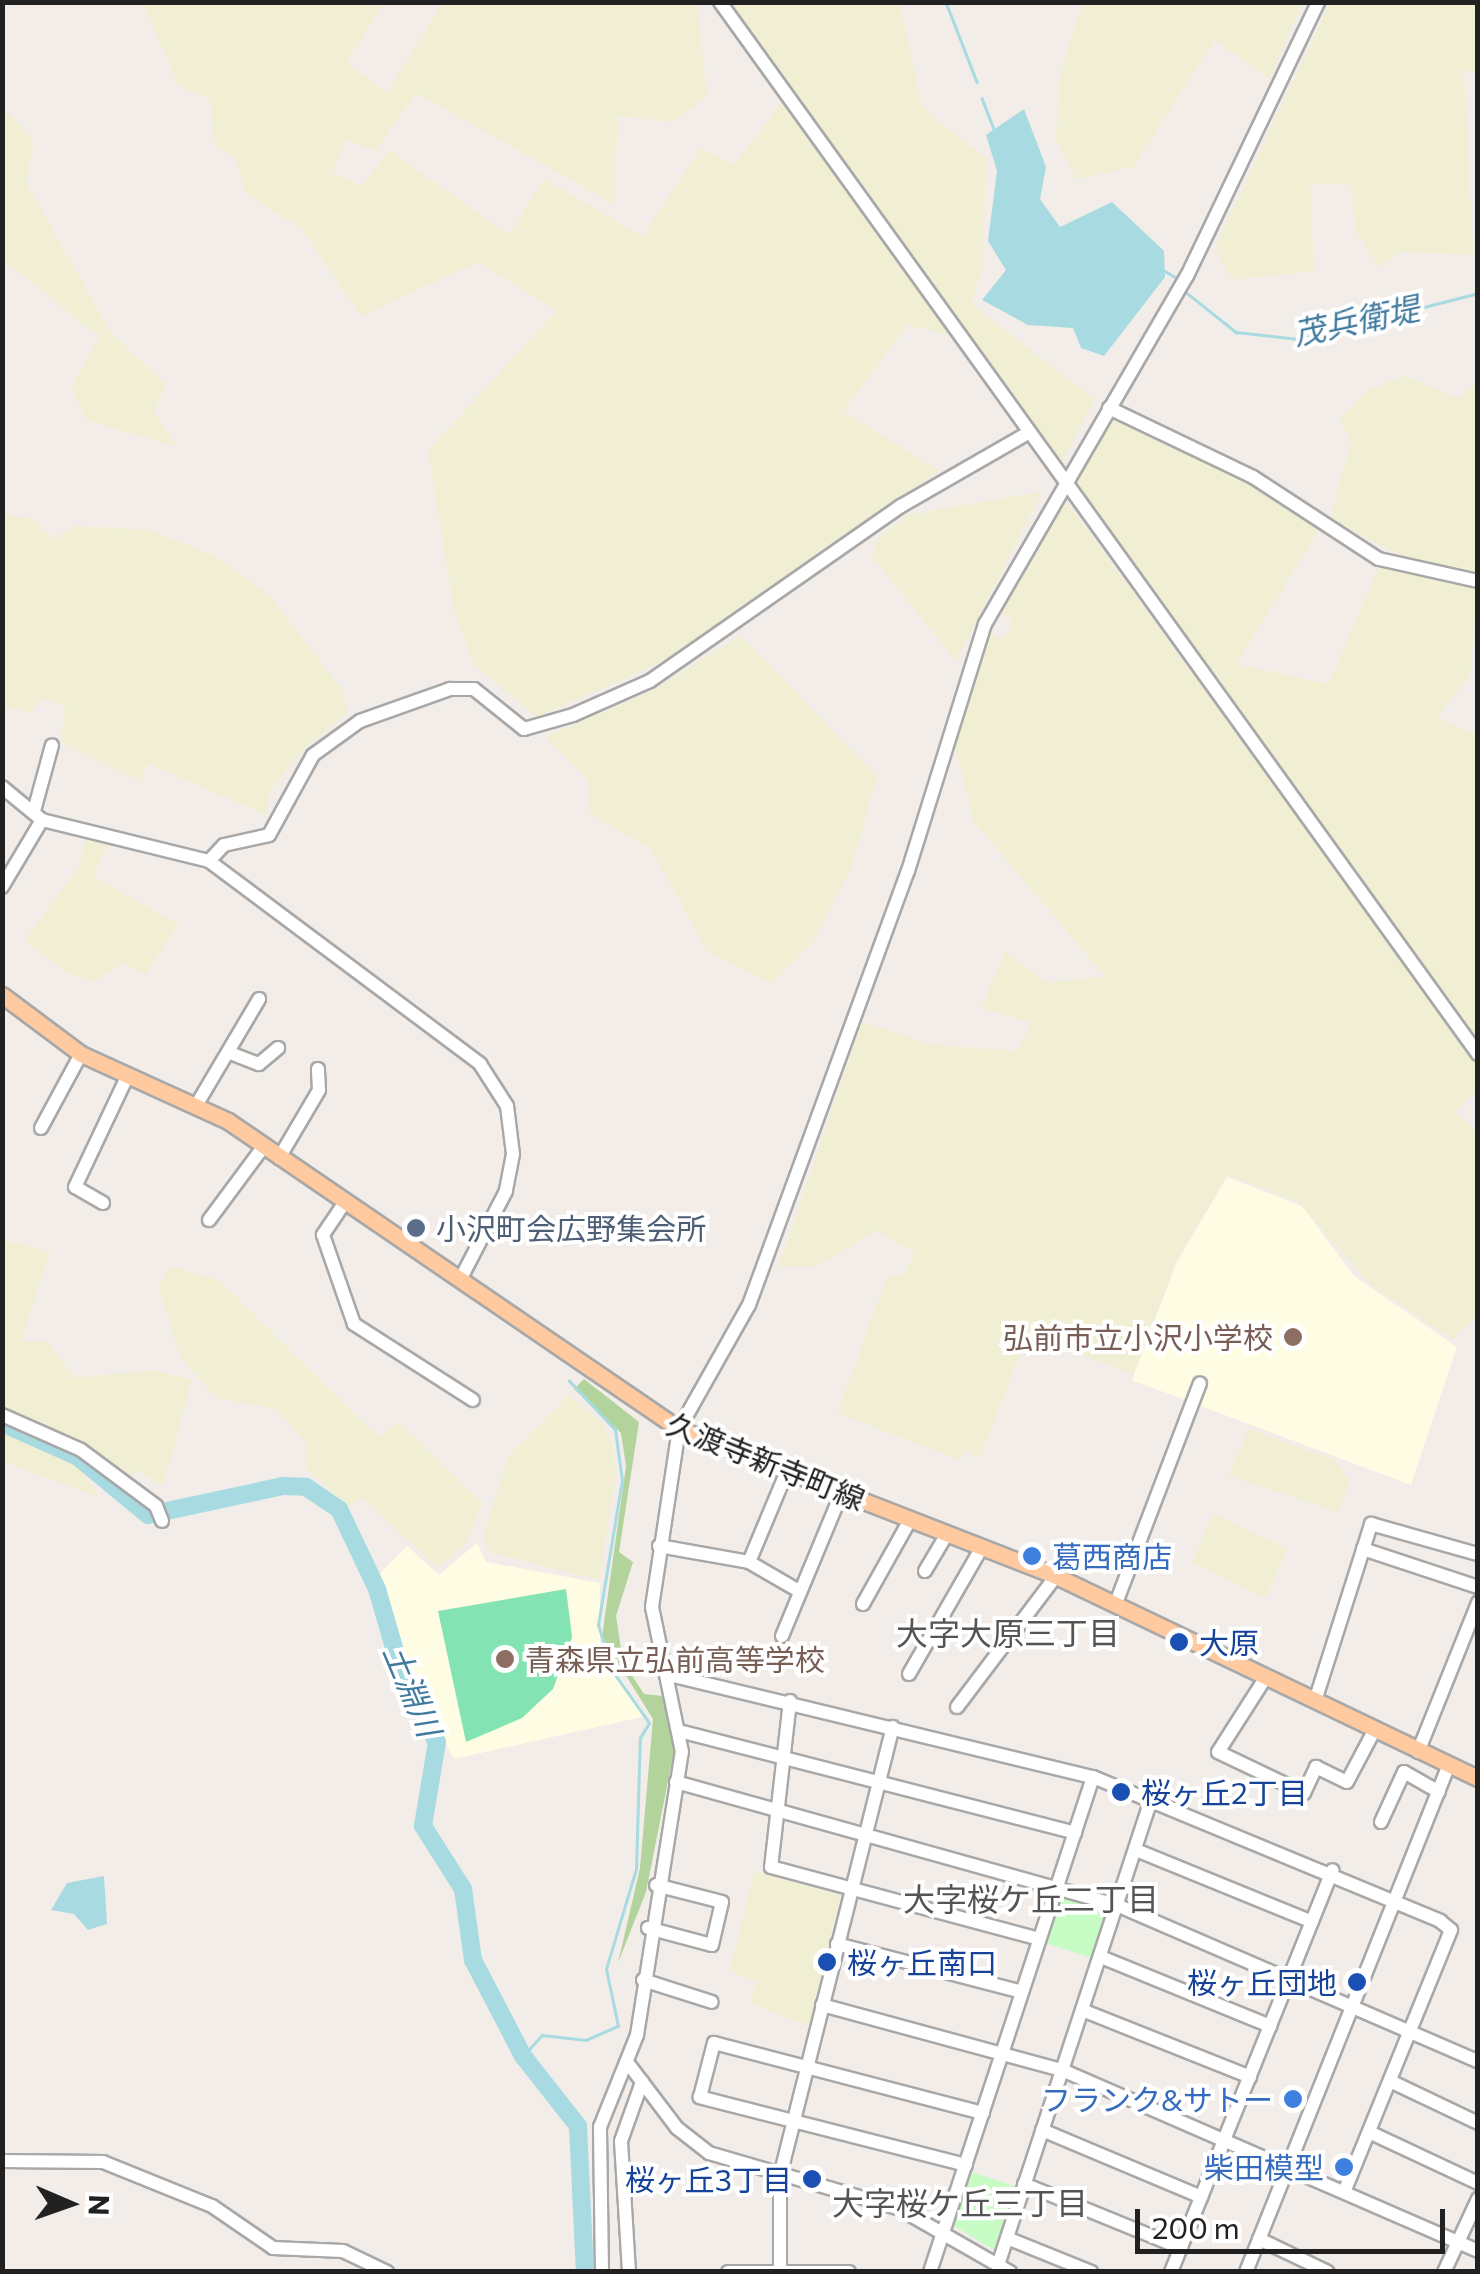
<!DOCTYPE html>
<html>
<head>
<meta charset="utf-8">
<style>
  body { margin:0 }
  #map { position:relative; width:1480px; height:2274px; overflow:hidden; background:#f2ede8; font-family:Commissioner,"Noto Sans JP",sans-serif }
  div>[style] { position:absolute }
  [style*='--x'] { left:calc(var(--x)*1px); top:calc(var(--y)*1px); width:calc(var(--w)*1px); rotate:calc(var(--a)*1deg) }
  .education>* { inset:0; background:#fffce4 }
  .farmland>* { inset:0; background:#f1efd3; transform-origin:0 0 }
  .forest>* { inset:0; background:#b2d39b }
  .park>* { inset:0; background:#c7fcc5; transform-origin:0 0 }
  .pitch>* { inset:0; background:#83e3b3 }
  .water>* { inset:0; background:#a7dbe1 }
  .stream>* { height:2.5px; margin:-1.25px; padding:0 1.25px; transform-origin:1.25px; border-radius:1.25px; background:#a7dbe1 }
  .river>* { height:18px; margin:-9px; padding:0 9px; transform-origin:9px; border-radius:9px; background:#a7dbe1 }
  .roads { filter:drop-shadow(2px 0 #a8a8a8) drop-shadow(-2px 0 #a8a8a8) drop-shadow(0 2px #a8a8a8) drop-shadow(0 -2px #a8a8a8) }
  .minor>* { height:12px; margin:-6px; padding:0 6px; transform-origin:6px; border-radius:6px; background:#fff }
  .major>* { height:15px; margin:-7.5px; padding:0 7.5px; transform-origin:7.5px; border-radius:7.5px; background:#ffcaa0 }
  .dots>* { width:28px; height:28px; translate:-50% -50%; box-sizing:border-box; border:5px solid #fff; border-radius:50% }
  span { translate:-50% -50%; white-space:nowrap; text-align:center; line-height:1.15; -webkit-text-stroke:8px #fff; paint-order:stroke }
  .service-label { font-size:30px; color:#4e5e75 }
  .left { translate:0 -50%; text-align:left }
  .education-label { font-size:30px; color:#785e54 }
  .right { translate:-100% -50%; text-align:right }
  .street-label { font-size:30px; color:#212121 }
  .shop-label { font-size:30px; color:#366cbe }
  .transit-label { font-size:30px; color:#164399 }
  .water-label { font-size:32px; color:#407a9e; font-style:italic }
  .neighbourhood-label { font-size:32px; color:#545454 }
  .frame { position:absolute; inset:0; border:5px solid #212121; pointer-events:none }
  .north { position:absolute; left:20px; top:2154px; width:100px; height:100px; -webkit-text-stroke:8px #fff; paint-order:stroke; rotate:92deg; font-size:28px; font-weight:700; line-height:40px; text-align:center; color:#212121 }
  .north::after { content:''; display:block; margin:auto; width:35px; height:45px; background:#212121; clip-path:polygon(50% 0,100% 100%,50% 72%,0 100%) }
  .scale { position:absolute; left:1135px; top:2209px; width:310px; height:45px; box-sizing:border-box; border:5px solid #212121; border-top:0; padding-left:12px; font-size:30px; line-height:35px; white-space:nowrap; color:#212121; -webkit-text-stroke:8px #fff; paint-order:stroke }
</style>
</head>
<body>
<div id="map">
  <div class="education">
    <div style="clip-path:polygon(1227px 1177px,1302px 1206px,1354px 1276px,1457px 1347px,1411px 1485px,1132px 1380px,1177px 1262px)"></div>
    <div style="clip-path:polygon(477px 1543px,486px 1562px,600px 1583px,600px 1648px,646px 1716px,454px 1759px,417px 1691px,379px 1575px,407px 1546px,439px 1575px)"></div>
  </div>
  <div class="farmland">
    <div style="clip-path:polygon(618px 2px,697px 3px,707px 97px,673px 122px,618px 116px,614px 204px,416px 93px,376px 151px,346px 140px,332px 172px,362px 186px,389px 150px,509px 235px,544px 179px,642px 236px,700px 149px,735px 164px,782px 102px,951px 336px,908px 325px,843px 411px,939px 471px,666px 660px,537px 717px,474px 665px,454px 611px,428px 451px,556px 311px,478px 262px,361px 316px,301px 228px,245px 193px,236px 158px,215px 147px,210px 100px,178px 85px,143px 3px,384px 3px,346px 63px,386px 93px,443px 3px)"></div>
    <div style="clip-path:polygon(731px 3px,900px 3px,922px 107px,986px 159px,983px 265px,971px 304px,1095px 399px,1061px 462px)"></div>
    <div style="clip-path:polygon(1082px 3px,1082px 2px,1302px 3px,1269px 79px,1215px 40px,1133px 167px,1077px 179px,1056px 140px,1059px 79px)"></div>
    <div style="clip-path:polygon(1330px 3px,1477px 3px,1477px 72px,1464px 70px,1473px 255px,1400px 252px,1380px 268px,1356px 232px,1350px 185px,1310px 183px,1314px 271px,1232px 280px,1215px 248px)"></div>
    <div style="clip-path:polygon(2px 105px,34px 142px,26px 183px,111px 333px,166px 384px,154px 413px,177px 447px,86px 420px,71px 387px,100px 337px,3px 260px)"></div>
    <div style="clip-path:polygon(1405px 376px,1458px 399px,1477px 383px,1477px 573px,1419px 566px,1330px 518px,1351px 442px,1340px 419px,1368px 390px)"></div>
    <div style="clip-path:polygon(1119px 418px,1240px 476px,1321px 527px,1236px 664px,1328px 684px,1381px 563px,1477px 587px,1470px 675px,1437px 718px,1477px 735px,1477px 1043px,1076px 481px,1106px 419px)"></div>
    <div style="clip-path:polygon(1042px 492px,956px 661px,872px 557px,878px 539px,907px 515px)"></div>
    <div style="clip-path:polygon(1063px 497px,1477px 1063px,1477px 1090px,1455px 1112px,1477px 1133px,1477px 1315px,1452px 1339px,1373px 1287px,1298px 1202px,1227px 1175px,1176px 1261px,1133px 1374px,1028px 1334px,980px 1457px,965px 1451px,960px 1460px,837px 1413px,887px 1277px,901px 1277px,915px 1253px,877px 1231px,816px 1266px,779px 1267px,862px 1021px,933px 1045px,1017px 1051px,1032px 1023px,981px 1008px,1005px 952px,1048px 983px,1105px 976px,974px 822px,954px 744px,988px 633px,1004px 640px,1013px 621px,1000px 610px)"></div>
    <div style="clip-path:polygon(2px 514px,33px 519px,52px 539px,76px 526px,150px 530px,215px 556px,269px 595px,343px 691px,347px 713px,299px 753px,269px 793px,266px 815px,147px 763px,141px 782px,61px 742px,65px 706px,41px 698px,31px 713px,3px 706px)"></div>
    <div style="clip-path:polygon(741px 636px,877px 776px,852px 865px,813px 942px,772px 983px,708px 953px,651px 849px,589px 813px,589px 781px,545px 737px,649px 692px)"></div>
    <div style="clip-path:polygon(86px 840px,109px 843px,93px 877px,179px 924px,145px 975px,122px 963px,95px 981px,69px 974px,24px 941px,79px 867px)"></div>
    <div style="clip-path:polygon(2px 1240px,50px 1251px,21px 1342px,47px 1341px,75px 1378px,153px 1370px,192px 1380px,163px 1486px,136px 1470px,128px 1484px,3px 1412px)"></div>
    <div style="clip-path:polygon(171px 1266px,220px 1281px,378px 1437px,399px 1422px,482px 1503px,465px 1544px,438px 1568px,362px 1498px,348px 1507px,306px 1468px,305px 1441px,275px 1409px,216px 1398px,180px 1357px,158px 1286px)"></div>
    <div style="clip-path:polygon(569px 1395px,605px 1426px,612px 1445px,616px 1473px,599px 1580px,489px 1552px,483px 1536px,509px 1455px)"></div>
    <div style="clip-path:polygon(2px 1429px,76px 1463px,99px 1497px,3px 1462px)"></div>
    <div style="clip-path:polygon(1249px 1429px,1334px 1460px,1350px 1481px,1337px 1512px,1228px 1476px)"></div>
    <div style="left:1214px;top:1514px;width:82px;height:54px;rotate:25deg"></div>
    <div style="clip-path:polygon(754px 1871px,841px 1896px,809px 2026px,749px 2003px,757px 1982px,730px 1971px)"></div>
  </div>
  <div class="forest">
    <div style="clip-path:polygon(584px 1379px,639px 1422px,619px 1552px,633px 1562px,616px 1616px,623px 1662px,644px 1694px,672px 1697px,676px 1741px,646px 1892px,618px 1963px,640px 1868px,653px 1719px,602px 1637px,626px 1466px,621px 1433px,574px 1389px)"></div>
  </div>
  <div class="park">
    <div style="left:1060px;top:1891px;width:51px;height:54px;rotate:18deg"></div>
    <div style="clip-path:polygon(968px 2171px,1015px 2186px,994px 2250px,954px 2226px)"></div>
  </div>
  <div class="pitch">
    <div style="clip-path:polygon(566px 1589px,572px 1637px,553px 1689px,522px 1718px,466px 1742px,438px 1611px)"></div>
  </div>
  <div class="water">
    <div style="clip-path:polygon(1024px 109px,1046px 167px,1040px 199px,1060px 227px,1112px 202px,1164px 251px,1165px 277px,1104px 356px,1081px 348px,1073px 328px,1028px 325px,982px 300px,1006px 270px,988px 241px,997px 171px,986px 135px)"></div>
    <div style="clip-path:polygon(104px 1876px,107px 1924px,88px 1930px,74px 1914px,51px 1910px,67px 1883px)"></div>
  </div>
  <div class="stream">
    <div style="--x:946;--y:2;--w:86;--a:68.8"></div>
    <div style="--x:982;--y:98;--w:34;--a:69"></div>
    <div style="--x:1165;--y:271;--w:12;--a:31"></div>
    <div style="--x:1187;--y:293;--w:63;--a:38.5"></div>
    <div style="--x:1236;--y:332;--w:62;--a:6.4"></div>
    <div style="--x:1298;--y:339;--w:186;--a:-14.3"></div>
    <div style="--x:523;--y:2056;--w:28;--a:-48"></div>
    <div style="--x:542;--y:2035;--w:44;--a:6.5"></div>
    <div style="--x:586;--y:2040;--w:35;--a:-24"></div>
    <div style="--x:618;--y:2026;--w:58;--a:-101.9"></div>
    <div style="--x:606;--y:1969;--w:104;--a:-73.3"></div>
    <div style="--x:636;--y:1869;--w:131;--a:-88.3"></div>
    <div style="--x:640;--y:1738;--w:17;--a:-59"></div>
    <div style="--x:649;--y:1723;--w:62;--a:-125.2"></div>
    <div style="--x:613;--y:1672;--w:49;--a:-107.7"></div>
    <div style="--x:598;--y:1625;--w:147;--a:-80.6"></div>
    <div style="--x:622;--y:1480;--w:50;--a:-98"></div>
    <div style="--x:615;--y:1430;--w:67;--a:-133.2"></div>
  </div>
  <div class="river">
    <div style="--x:2;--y:1423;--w:83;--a:24.1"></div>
    <div style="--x:78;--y:1457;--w:91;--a:39.6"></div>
    <div style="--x:148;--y:1515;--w:138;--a:-12.1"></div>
    <div style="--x:283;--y:1486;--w:23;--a:2"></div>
    <div style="--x:306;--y:1487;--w:40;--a:34"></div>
    <div style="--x:339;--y:1509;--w:89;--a:64.6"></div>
    <div style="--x:377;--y:1589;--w:104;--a:73.8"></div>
    <div style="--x:406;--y:1689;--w:61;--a:59.7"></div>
    <div style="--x:437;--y:1742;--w:85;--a:99.5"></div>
    <div style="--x:423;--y:1826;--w:75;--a:57.6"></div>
    <div style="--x:463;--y:1889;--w:72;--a:82"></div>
    <div style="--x:473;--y:1960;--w:108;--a:62.5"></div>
    <div style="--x:523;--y:2056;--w:89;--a:51.8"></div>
    <div style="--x:578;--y:2126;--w:146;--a:87.3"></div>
  </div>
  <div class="roads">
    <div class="minor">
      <div style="--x:720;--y:2;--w:1297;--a:54.23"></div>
      <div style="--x:1109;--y:408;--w:160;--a:25.6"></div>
      <div style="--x:1253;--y:477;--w:150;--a:33.1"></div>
      <div style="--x:1379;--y:559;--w:101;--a:12.5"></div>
      <div style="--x:2;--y:787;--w:52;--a:39.5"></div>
      <div style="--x:42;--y:820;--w:172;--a:13.8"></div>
      <div style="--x:209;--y:861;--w:339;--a:36.8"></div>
      <div style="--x:480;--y:1064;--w:50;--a:57.3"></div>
      <div style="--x:507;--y:1106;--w:48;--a:82.9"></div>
      <div style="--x:513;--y:1154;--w:38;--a:101"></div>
      <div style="--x:506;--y:1191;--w:100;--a:117.3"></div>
      <div style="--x:34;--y:811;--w:68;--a:-74.7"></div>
      <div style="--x:209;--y:861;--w:22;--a:-47"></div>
      <div style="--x:224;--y:845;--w:46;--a:-12.5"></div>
      <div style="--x:269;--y:835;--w:91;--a:-61.2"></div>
      <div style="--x:313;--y:755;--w:58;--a:-35.9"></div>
      <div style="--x:360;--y:721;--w:96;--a:-19.6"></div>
      <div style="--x:450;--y:689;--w:24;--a:0"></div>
      <div style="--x:474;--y:689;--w:64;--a:38.7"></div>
      <div style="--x:524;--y:729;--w:51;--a:-15.9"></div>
      <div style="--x:573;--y:715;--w:84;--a:-23.8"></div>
      <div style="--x:650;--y:681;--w:306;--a:-34.9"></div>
      <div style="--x:901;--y:506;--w:146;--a:-29.9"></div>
      <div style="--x:2;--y:887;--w:78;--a:-59.2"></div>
      <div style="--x:230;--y:1053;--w:31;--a:21"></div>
      <div style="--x:259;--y:1064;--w:25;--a:-40"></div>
      <div style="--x:197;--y:1104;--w:122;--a:-59.4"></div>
      <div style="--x:41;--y:1128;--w:84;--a:-61.6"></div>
      <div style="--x:279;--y:1158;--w:79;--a:-59.5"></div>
      <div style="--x:319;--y:1090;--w:21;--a:-93"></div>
      <div style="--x:103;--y:1203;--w:32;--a:-150"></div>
      <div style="--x:75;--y:1187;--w:122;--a:-64.7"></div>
      <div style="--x:343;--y:1205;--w:36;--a:124"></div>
      <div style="--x:323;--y:1235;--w:94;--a:70.8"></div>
      <div style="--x:354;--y:1324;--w:141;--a:32.6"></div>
      <div style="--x:209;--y:1220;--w:92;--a:-53.4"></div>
      <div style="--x:2;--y:1415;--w:86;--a:23.9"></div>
      <div style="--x:81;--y:1450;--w:94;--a:36.7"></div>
      <div style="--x:156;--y:1506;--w:16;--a:68"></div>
      <div style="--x:659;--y:1546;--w:91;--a:10.1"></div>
      <div style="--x:749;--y:1562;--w:99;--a:-67.3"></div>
      <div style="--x:1363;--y:1549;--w:121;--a:18.3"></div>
      <div style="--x:749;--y:1562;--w:58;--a:30.1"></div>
      <div style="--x:925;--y:1571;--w:43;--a:-59.3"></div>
      <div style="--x:1116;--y:1603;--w:235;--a:-69.1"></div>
      <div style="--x:863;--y:1604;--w:96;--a:-60.8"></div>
      <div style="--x:782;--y:1636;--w:156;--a:-67.4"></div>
      <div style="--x:909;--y:1674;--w:146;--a:-60.1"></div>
      <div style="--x:670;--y:1675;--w:435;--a:13.6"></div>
      <div style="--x:1093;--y:1777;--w:376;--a:22.5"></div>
      <div style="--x:1440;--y:1921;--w:14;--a:39"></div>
      <div style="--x:1451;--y:1930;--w:281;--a:112.2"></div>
      <div style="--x:1266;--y:1677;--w:89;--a:122.6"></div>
      <div style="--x:1218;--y:1752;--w:95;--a:25.5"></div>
      <div style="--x:1304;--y:1793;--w:29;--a:-65"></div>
      <div style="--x:1316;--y:1767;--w:34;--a:26"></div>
      <div style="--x:1347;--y:1782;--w:58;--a:-62.1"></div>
      <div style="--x:790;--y:1701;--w:167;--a:96.5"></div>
      <div style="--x:771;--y:1867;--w:278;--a:15"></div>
      <div style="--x:1315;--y:1701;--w:186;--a:-72.4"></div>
      <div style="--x:1371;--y:1524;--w:111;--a:15.7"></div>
      <div style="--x:957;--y:1707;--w:164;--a:-52.9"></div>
      <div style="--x:683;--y:1732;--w:405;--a:14.4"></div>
      <div style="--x:1418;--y:1752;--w:161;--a:-68.1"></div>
      <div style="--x:676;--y:1782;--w:460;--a:15.6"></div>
      <div style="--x:1119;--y:1906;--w:391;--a:23.4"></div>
      <div style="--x:1381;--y:1822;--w:55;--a:-65.3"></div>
      <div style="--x:1404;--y:1772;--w:40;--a:29.7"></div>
      <div style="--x:1136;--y:1850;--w:190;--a:22.2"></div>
      <div style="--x:648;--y:1928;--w:66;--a:14.9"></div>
      <div style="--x:712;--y:1945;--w:44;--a:-76.9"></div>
      <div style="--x:722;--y:1902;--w:68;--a:-165.6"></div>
      <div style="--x:837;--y:1944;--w:191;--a:14.5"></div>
      <div style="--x:1101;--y:1957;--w:183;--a:22.2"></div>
      <div style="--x:643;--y:1980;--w:72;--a:17.7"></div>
      <div style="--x:822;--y:2005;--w:249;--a:15.2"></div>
      <div style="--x:1062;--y:2070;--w:454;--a:23.5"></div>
      <div style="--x:1082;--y:2010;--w:181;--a:21.7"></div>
      <div style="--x:627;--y:2062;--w:83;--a:52.9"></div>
      <div style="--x:677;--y:2128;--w:41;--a:38"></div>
      <div style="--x:709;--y:2153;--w:199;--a:16.3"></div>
      <div style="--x:900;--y:2209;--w:127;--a:29.8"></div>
      <div style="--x:1390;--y:2081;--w:98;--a:25.5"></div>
      <div style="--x:1042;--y:2130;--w:173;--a:22.8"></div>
      <div style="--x:1369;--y:2132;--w:120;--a:25.1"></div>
      <div style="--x:2;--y:2161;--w:101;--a:0.6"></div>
      <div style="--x:103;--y:2162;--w:118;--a:22"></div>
      <div style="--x:212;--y:2206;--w:74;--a:34.5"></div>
      <div style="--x:273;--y:2248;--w:70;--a:2.5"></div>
      <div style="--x:343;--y:2251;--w:49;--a:25.5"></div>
      <div style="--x:966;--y:2165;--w:275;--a:-165.7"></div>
      <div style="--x:700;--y:2097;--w:56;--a:-75.5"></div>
      <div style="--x:714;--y:2043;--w:278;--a:14.6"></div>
      <div style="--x:1024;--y:2184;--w:170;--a:22.2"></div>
      <div style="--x:1007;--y:2238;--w:91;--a:22"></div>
      <div style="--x:1259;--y:2239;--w:76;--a:25.6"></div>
      <div style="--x:999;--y:2262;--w:490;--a:-71.8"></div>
      <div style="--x:780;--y:2270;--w:94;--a:-90"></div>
      <div style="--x:780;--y:2176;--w:463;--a:-75.9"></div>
      <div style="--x:602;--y:2272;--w:145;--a:-90.8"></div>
      <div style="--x:600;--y:2127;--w:99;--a:-68.1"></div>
      <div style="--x:637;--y:2035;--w:287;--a:-81"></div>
      <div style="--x:682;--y:1752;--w:148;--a:-101.7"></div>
      <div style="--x:652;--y:1607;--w:180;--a:-81.4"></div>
      <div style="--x:679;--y:1429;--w:142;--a:-60.6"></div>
      <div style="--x:749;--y:1305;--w:462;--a:-69.9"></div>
      <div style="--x:908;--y:871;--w:259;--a:-72.7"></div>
      <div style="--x:985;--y:624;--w:402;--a:-59.9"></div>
      <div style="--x:1187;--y:276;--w:304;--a:-64.4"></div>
      <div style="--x:629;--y:2272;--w:131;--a:-93.5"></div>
      <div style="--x:621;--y:2141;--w:63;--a:-70.4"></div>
      <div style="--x:728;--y:2272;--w:121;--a:0"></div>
      <div style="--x:930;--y:2272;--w:521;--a:-71.77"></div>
      <div style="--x:1171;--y:2272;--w:433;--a:-68.1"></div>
      <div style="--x:1246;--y:2272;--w:544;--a:-68.2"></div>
      <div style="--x:1444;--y:2272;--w:81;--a:-65"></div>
    </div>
    <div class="major">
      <div style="--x:2;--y:995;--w:99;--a:36.8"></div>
      <div style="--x:81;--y:1054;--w:162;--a:24.5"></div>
      <div style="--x:228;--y:1121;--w:546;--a:34.33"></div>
      <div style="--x:679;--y:1429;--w:405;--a:21.3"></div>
      <div style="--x:1056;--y:1576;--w:468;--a:25.6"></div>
    </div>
  </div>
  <div class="dots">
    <div style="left:416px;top:1228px;background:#5c6f8a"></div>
    <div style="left:1293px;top:1337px;background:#8d6e63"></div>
    <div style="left:1032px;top:1556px;background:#3f7fe0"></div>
    <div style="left:1179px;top:1642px;background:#1a4fb4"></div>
    <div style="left:505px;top:1659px;background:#8d6e63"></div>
    <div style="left:1121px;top:1792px;background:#1a4fb4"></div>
    <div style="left:827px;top:1962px;background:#1a4fb4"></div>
    <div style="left:1357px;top:1982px;background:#1a4fb4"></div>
    <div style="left:1293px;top:2099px;background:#3f7fe0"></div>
    <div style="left:1344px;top:2167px;background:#3f7fe0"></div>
    <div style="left:812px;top:2179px;background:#1a4fb4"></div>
  </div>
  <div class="service-label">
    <span class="left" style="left:436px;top:1228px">小沢町会広野集会所</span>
  </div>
  <div class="education-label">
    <span class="right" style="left:1273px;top:1337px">弘前市立小沢小学校</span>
    <span class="left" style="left:525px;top:1659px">青森県立弘前高等学校</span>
  </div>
  <div class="street-label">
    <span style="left:766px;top:1461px;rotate:22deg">久渡寺新寺町線</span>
  </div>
  <div class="shop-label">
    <span class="left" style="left:1052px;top:1556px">葛西商店</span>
    <span class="right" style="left:1273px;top:2099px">フランク&amp;サトー</span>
    <span class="right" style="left:1324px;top:2167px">柴田模型</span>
  </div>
  <div class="transit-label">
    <span class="left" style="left:1199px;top:1642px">大原</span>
    <span class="left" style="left:1141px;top:1792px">桜ヶ丘2丁目</span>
    <span class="left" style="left:847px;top:1962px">桜ヶ丘南口</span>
    <span class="right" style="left:1337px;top:1982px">桜ヶ丘団地</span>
    <span class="right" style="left:792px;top:2179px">桜ヶ丘3丁目</span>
  </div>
  <div class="water-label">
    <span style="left:1356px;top:320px;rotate:-12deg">茂兵衛堤</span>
    <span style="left:413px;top:1690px;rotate:67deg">土淵川</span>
  </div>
  <div class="neighbourhood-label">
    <span style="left:1008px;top:1632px">大字大原三丁目</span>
    <span style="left:1031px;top:1898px">大字桜ケ丘二丁目</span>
    <span style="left:960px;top:2202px">大字桜ケ丘三丁目</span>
  </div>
  <div class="frame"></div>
  <div class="north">N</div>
  <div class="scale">200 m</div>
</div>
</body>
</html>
